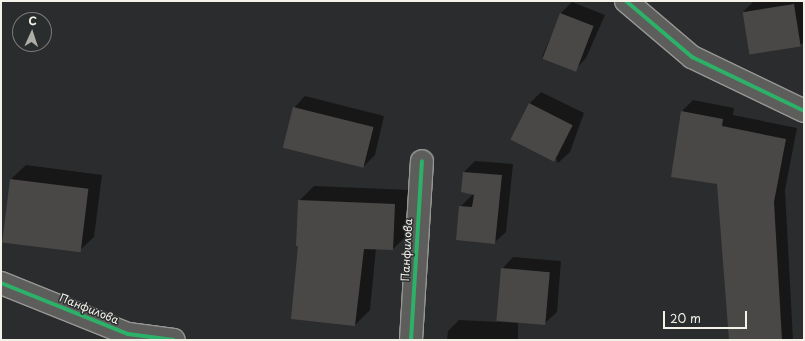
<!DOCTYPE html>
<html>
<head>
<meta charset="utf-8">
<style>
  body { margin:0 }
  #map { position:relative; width:805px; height:341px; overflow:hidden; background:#2b2c2d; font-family:"Playpen Sans",sans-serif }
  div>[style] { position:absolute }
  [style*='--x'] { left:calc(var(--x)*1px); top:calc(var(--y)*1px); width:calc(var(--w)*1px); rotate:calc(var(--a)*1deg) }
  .shadow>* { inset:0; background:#0007 }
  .building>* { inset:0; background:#4a4747; transform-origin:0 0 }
  .roads { filter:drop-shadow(1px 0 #979796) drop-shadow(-1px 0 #979796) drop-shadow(0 1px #979796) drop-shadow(0 -1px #979796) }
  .minor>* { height:22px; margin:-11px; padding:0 11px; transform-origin:11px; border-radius:11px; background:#5d5d5c }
  .cycleway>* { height:4px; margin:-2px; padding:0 2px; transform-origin:2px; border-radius:2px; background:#2db169 }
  span { translate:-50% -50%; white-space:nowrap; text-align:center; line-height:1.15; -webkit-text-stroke:3px #2a2d2e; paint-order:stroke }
  .street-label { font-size:11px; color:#f4f1e8 }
  .frame { position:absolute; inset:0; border:2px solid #f4f1e8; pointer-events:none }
  .north { position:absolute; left:12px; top:12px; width:40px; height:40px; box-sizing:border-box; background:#2a2d2e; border:1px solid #7b7b78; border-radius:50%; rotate:3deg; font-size:11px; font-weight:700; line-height:16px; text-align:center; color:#f4f1e8 }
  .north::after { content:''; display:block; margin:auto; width:14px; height:18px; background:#aeaca7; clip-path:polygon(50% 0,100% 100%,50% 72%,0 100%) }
  .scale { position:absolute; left:663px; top:311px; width:84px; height:18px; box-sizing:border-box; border:2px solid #f4f1e8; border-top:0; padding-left:5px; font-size:12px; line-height:14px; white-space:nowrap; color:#f4f1e8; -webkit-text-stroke:3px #2a2d2e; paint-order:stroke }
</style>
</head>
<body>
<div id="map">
  <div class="shadow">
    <div style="clip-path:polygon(754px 1px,804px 1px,804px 42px,800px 45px,743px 12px)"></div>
    <div style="clip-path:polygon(572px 2px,605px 15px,586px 58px,575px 70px,542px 57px,561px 13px)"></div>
    <div style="clip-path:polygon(541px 92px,584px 113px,570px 152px,558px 163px,529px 104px)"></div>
    <div style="clip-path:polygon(305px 96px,384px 116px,375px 155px,363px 167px,294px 108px)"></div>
    <div style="clip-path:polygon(693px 100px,734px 108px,733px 115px,797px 128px,785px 190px,793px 340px,730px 340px,718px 183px,682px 111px)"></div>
    <div style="clip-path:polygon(475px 161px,513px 164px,506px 232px,494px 243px,460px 207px,473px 194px,462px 191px,464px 172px)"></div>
    <div style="clip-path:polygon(26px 165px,102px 175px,94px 237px,79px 251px,11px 179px)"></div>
    <div style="clip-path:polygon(314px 186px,409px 190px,407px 235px,393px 249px,376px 248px,370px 310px,355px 325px,299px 245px,299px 201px)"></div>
    <div style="clip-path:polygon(513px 257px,561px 261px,557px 312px,545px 323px,502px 269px)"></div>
    <div style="clip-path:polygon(459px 320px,518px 323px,518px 340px,447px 340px,448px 331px)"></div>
  </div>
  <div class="building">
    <div style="left:794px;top:4px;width:43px;height:52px;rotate:81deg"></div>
    <div style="left:560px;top:13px;width:36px;height:49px;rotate:21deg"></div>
    <div style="left:529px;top:103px;width:49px;height:41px;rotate:27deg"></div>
    <div style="left:293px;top:107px;width:83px;height:42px;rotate:14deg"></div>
    <div style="clip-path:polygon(681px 111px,723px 119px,722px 126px,786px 139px,774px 202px,782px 340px,729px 340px,717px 184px,671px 177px)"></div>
    <div style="clip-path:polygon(463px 172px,502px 175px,495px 244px,456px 240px,459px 206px,472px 207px,474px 195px,461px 192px)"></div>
    <div style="left:10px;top:179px;width:79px;height:64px;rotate:7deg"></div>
    <div style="clip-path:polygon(298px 200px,395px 204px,393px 250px,364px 249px,355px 326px,291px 319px,298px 246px,296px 246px)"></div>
    <div style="left:501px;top:268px;width:49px;height:53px;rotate:5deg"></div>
  </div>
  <div class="roads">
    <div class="minor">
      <div style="--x:626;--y:1;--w:87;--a:40.3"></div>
      <div style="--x:692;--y:57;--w:124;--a:25.7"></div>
      <div style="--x:1;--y:283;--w:137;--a:21.9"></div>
      <div style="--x:128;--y:334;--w:46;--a:7.4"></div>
      <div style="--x:411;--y:340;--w:179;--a:-86.5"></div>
    </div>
  </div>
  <div class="cycleway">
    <div style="--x:626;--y:1;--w:87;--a:40.3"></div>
    <div style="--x:692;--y:57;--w:124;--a:25.7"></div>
    <div style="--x:1;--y:283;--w:137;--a:21.9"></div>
    <div style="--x:128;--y:334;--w:46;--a:7.4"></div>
    <div style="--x:411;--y:340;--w:179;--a:-86.5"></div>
  </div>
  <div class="street-label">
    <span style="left:407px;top:250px;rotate:-87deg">Панфилова</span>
    <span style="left:89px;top:309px;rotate:22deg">Панфилова</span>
  </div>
  <div class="frame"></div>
  <div class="north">С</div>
  <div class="scale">20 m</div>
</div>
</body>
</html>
